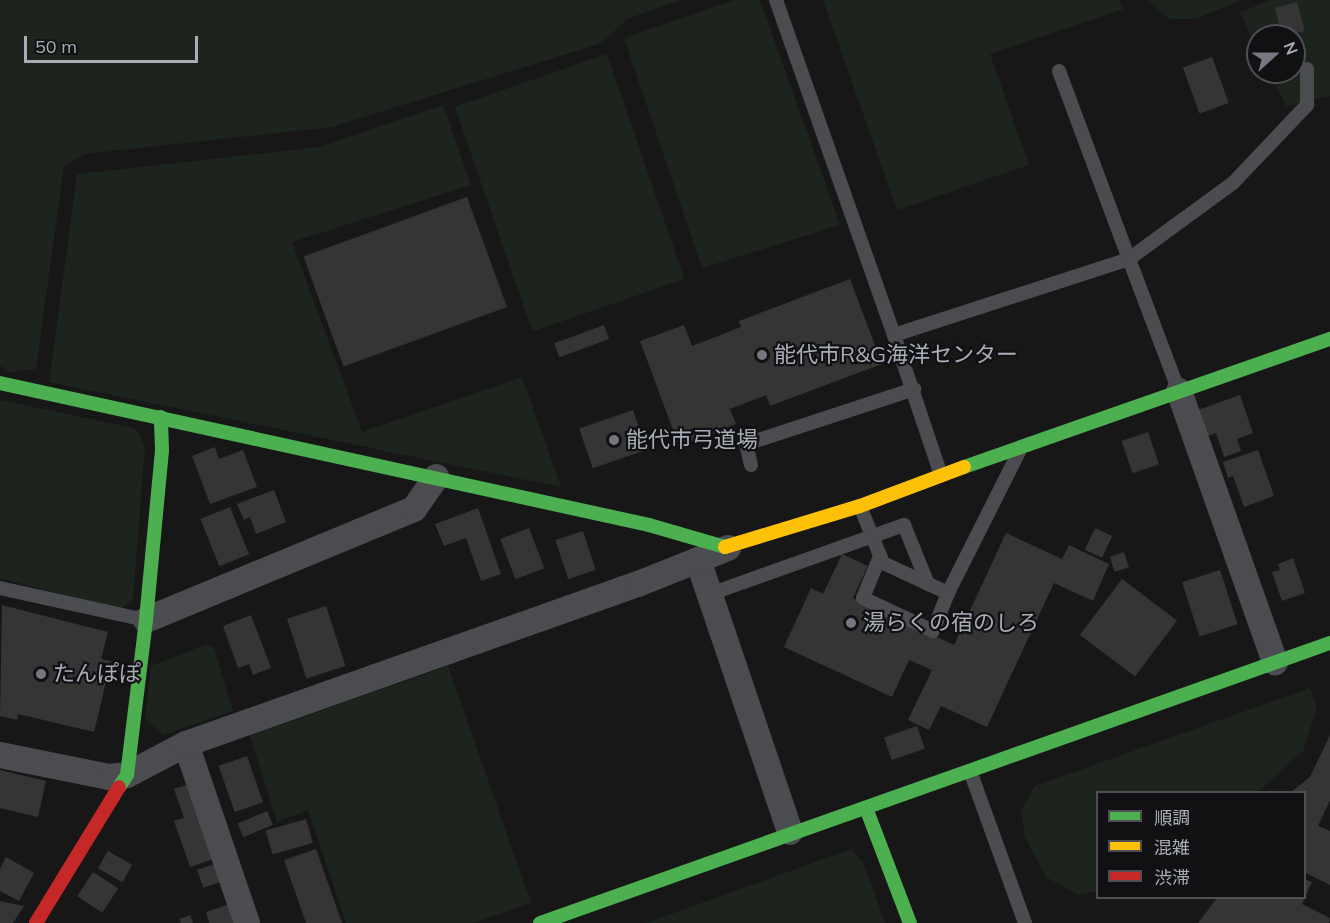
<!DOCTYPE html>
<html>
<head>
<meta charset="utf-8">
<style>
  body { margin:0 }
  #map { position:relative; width:1330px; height:923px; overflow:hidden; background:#171717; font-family:Mulish,"Noto Sans JP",sans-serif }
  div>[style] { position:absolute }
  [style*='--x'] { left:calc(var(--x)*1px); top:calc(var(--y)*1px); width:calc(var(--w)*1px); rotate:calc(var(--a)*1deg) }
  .green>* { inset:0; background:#1d241e; transform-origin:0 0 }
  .building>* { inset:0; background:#353536; transform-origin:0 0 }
  .lane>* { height:14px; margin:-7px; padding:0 7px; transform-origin:7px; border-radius:7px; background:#4b4c50 }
  .street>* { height:26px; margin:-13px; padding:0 13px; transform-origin:13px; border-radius:13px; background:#4b4c50 }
  .fast>* { height:14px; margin:-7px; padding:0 7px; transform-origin:7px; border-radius:7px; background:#4caf50 }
  .slow>* { height:14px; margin:-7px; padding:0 7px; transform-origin:7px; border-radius:7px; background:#ffc107 }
  .jam>* { height:14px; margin:-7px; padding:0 7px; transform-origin:7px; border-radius:7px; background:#c62828 }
  .dots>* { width:16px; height:16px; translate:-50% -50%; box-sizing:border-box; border:3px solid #111113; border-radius:50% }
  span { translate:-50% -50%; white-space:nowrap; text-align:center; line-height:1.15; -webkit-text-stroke:4.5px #111113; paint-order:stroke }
  .poi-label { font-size:22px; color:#a8adb8 }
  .left { translate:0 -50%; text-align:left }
  .legend { position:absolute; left:1096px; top:791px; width:210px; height:108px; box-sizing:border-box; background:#111113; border:2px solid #4d4f55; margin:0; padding:8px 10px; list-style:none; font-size:18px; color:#a8adb8 }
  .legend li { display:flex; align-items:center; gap:12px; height:30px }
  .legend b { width:30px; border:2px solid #4d4f55 }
  .north { position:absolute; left:1246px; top:24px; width:60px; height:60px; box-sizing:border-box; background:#111113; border:2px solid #4d4f55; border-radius:50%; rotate:69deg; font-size:16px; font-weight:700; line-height:24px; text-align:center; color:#a8adb8 }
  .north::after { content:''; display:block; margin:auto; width:21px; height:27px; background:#757880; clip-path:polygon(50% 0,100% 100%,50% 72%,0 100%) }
  .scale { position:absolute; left:24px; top:36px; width:174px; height:27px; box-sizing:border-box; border:3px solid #a8adb8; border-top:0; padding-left:8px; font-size:18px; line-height:21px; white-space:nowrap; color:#a8adb8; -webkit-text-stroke:4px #111113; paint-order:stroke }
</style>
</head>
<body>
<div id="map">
  <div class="green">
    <div style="clip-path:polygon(0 0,681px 0,627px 19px,602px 43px,332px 127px,85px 154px,64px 166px,36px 369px,11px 372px,0 366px)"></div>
    <div style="clip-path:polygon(734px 0,760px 0,840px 225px,702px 268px,624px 38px)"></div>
    <div style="clip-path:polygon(823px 0,1120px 0,1123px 9px,990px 54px,1029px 165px,897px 210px)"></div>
    <div style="clip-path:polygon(1148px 0,1241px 0,1196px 19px,1169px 19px)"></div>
    <div style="clip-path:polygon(1270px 0,1330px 0,1330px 96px,1286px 106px,1269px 72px,1294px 72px,1294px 36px,1258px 36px,1258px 49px,1240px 13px)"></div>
    <div style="left:607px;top:54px;width:238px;height:161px;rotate:71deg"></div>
    <div style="clip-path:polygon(443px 105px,471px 185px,292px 242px,362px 432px,522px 377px,561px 487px,49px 382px,77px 174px,319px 147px)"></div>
    <div style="clip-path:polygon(0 400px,134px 428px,140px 436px,145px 447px,133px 599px,120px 610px,0 578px)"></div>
    <div style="clip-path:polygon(207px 644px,214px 648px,233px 711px,163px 735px,145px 719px,151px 666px)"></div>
    <div style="clip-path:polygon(448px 666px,531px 903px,474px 923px,346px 923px,308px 810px,277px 822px,250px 736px)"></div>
    <div style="clip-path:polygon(1310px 688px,1317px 708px,1303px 751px,1258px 792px,1098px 792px,1097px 891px,1079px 895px,1046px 877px,1025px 837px,1021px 810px,1035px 786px)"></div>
    <div style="clip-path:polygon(851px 849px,863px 862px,885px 923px,646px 923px)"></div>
  </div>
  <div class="building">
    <div style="left:1297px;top:2px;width:30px;height:23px;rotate:75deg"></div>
    <div style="left:1212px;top:57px;width:49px;height:31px;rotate:70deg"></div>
    <div style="left:467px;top:197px;width:117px;height:174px;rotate:70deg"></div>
    <div style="clip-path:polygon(850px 279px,882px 364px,770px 406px,766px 395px,730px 409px,736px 424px,679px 446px,640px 341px,684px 325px,692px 346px,741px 327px,739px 321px)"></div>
    <div style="left:604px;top:325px;width:15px;height:53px;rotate:70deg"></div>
    <div style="clip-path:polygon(1240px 395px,1253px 433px,1237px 439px,1241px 451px,1224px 457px,1216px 433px,1208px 436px,1198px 410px)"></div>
    <div style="left:633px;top:410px;width:42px;height:57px;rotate:71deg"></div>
    <div style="left:1148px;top:432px;width:34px;height:28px;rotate:71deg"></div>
    <div style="clip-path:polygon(215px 447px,219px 459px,243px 450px,257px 487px,210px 504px,192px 456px)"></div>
    <div style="clip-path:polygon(1258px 450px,1274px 496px,1244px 507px,1233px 476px,1228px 478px,1223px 462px)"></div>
    <div style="clip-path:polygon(274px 490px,286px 522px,256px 534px,250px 517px,244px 520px,237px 504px)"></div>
    <div style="left:230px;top:507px;width:51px;height:32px;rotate:68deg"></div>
    <div style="clip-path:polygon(478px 508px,501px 574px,481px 581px,466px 538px,444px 546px,435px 524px)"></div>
    <div style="left:529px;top:528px;width:43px;height:31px;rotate:69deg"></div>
    <div style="left:1095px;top:528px;width:19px;height:24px;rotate:25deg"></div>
    <div style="left:583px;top:531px;width:41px;height:29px;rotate:72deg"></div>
    <div style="clip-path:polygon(1006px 533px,1062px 559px,1069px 545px,1109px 564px,1093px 601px,1054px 583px,987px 727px,941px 706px,929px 730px,908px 720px,932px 670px,909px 660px,892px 697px,784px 647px,811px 588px,823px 594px,842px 554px,868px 566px,853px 598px,954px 645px)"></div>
    <div style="left:1124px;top:552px;width:16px;height:15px;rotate:72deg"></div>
    <div style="clip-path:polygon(1293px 558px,1305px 593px,1282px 601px,1272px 572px,1280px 570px,1278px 564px)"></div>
    <div style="left:1220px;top:570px;width:57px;height:40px;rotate:72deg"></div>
    <div style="left:1122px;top:579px;width:69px;height:70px;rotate:37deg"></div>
    <div style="clip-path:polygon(2px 605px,108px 632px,101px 659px,111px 661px,94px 732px,18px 714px,17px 720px,0 716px)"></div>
    <div style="left:326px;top:606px;width:63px;height:41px;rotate:72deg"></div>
    <div style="clip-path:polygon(251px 615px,271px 668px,253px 675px,249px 664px,238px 668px,223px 626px)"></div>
    <div style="left:917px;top:726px;width:24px;height:35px;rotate:71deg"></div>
    <div style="clip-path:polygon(1330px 735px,1330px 800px,1318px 826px,1330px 831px,1330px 885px,1304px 872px,1304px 792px,1291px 792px,1310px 777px)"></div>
    <div style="left:247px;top:756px;width:49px;height:30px;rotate:71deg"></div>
    <div style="clip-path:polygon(0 770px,46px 781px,38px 817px,0 808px)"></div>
    <div style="clip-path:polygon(195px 782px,220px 857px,190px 867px,174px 821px,184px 818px,174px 789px)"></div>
    <div style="left:267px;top:811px;width:15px;height:32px;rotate:67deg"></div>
    <div style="left:306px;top:819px;width:25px;height:42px;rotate:74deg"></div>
    <div style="clip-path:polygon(316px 849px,342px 923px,306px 923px,284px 860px)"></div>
    <div style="left:108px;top:851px;width:28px;height:20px;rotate:30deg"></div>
    <div style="clip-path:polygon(6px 857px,34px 873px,19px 901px,0 891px,0 869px)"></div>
    <div style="left:221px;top:862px;width:19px;height:25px;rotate:72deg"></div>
    <div style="left:93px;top:872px;width:30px;height:29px;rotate:33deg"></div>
    <div style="clip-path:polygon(1304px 879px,1312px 882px,1302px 904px,1330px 918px,1329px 923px,1198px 923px,1217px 898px,1304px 898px)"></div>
    <div style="clip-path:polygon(0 901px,24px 906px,13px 923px,0 923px)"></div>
    <div style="clip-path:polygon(236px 902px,243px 923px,209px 923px,206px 912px)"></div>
    <div style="clip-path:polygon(190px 915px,193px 923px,181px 923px,179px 919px)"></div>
  </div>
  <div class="lane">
    <div style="--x:776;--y:0;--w:355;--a:70.6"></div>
    <div style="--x:1059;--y:71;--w:201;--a:69.6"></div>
    <div style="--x:1129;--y:259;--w:129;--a:-36.2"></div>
    <div style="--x:1233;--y:183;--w:108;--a:-46.5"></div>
    <div style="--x:1307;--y:105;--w:36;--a:-90"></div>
    <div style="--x:751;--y:465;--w:22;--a:-103"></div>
    <div style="--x:746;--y:444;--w:177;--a:-18.1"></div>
    <div style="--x:941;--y:475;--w:148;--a:-108.6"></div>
    <div style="--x:894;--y:335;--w:247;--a:-17.9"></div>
    <div style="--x:1129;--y:259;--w:141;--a:69.3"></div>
    <div style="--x:860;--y:506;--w:61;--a:68"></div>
    <div style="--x:883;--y:563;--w:72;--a:24.8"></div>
    <div style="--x:948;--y:593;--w:158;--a:-63.3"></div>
    <div style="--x:880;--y:556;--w:45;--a:112"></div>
    <div style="--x:863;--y:598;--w:77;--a:25.2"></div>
    <div style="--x:933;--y:631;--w:41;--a:-68.5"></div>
    <div style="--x:0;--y:588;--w:149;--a:12.4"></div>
    <div style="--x:710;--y:594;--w:206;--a:-19.6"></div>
    <div style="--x:904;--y:525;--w:64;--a:67.9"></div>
    <div style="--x:970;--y:771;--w:162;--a:70.1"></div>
  </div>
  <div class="street">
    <div style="--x:1179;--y:391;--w:288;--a:70.5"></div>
    <div style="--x:698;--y:560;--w:287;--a:71.3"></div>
    <div style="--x:146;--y:620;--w:290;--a:-22.5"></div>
    <div style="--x:414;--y:509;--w:39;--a:-55"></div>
    <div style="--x:186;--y:744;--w:189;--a:71.2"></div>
    <div style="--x:0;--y:755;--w:111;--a:11.4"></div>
    <div style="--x:109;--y:777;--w:18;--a:-6"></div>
    <div style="--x:127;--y:775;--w:67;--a:-27.7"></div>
    <div style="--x:186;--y:744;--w:479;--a:-19.5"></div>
    <div style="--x:638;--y:584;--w:97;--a:-21.8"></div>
  </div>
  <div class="fast">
    <div style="--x:0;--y:383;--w:664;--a:12.34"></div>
    <div style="--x:649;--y:525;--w:79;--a:16.1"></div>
    <div style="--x:964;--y:467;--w:388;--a:-19.3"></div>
    <div style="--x:119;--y:787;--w:14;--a:-56"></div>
    <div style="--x:127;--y:775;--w:156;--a:-83"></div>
    <div style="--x:146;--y:620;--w:171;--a:-84.6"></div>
    <div style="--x:162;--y:450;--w:33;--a:-92"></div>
    <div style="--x:866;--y:808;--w:123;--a:69.1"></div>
    <div style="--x:540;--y:923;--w:838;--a:-19.52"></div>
  </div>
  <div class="slow">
    <div style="--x:725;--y:547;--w:141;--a:-16.9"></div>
    <div style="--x:860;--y:506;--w:111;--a:-20.6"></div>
  </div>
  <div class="jam">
    <div style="--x:36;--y:923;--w:159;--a:-58.6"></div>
  </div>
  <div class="dots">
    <div style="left:762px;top:355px;background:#757880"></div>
    <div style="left:614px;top:440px;background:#757880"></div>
    <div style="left:851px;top:623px;background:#757880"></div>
    <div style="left:41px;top:674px;background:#757880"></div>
  </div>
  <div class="poi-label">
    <span class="left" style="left:774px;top:355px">能代市R&amp;G海洋センター</span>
    <span class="left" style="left:626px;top:440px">能代市弓道場</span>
    <span class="left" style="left:863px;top:623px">湯らくの宿のしろ</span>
    <span class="left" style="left:53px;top:674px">たんぽぽ</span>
  </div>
  <ul class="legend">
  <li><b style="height:8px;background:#4caf50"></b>順調</li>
  <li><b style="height:8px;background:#ffc107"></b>混雑</li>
  <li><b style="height:8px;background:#c62828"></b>渋滞</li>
  </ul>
  <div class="north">N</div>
  <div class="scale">50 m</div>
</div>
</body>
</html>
